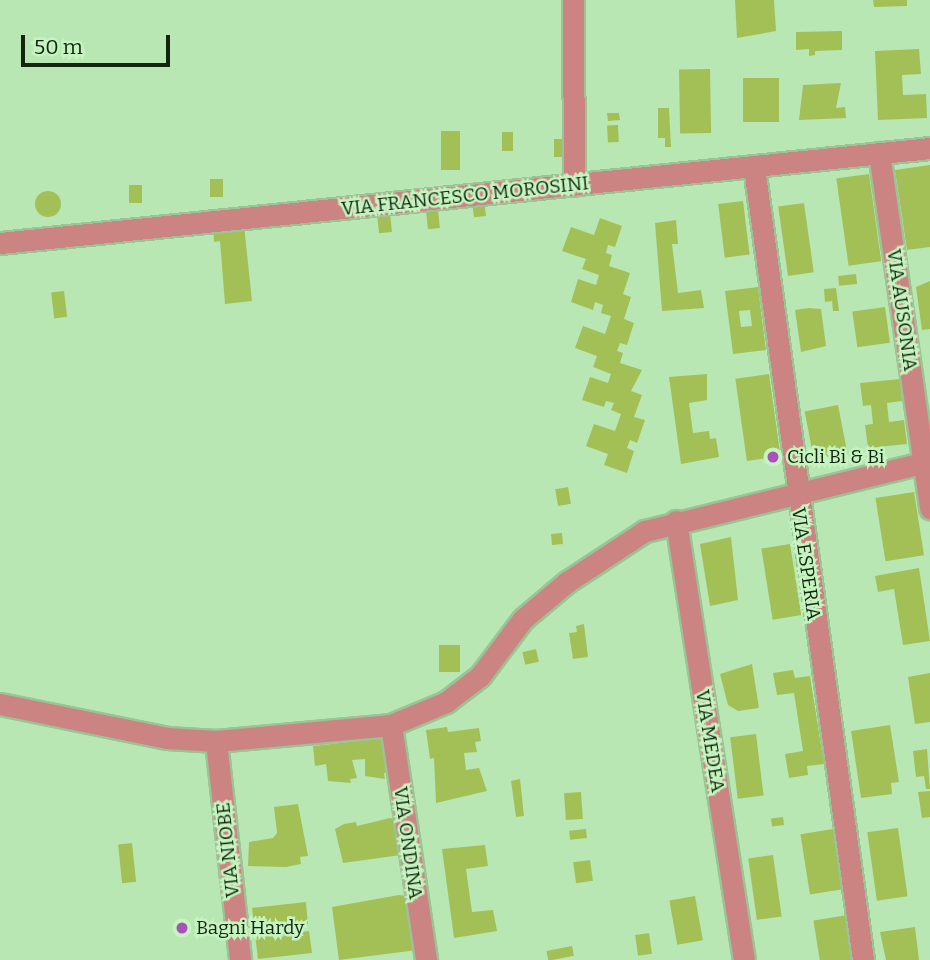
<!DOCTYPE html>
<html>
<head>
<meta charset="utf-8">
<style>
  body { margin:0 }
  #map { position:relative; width:930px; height:960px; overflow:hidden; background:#b8e7b3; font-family:Bitter,serif }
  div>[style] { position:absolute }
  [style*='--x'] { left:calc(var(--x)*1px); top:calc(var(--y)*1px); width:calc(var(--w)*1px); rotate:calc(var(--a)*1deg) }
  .building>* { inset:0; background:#a3c057; transform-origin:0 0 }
  .round { border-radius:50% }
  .roads { filter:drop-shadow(2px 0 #9ac496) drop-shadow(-2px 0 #9ac496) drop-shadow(0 2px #9ac496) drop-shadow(0 -2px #9ac496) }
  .minor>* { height:21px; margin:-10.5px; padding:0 10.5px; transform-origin:10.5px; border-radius:10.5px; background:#cb8481 }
  .dots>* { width:19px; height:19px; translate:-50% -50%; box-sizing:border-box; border:4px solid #c5f4c0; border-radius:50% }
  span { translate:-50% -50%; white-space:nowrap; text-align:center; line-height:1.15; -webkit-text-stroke:5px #c5f4c0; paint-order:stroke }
  .street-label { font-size:19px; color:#132411 }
  .poi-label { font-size:19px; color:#132411 }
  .left { translate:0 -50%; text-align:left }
  .scale { position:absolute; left:21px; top:35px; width:149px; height:32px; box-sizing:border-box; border:4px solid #132411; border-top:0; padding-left:9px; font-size:21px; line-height:24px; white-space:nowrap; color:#132411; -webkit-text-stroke:5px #c5f4c0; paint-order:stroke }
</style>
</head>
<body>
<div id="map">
  <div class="building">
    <div style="clip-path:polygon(735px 0,774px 0,776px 31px,737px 38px)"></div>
    <div style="clip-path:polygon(873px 0,907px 0,907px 6px,874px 7px)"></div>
    <div style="clip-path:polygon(842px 31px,842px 50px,815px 51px,815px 55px,809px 56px,809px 49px,796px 50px,796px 32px)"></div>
    <div style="clip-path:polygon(919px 49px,921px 74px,902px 75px,903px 95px,926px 94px,927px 118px,878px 120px,875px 51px)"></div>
    <div style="left:710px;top:69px;width:64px;height:31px;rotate:89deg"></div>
    <div style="left:743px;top:78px;width:36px;height:44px"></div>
    <div style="clip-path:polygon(841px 83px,836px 108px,845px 107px,846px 118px,799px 120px,803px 85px)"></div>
    <div style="clip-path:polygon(658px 108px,669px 108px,671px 147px,665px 147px,665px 138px,658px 138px)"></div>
    <div style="clip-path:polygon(607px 113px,619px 113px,620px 120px,608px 121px)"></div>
    <div style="left:618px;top:125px;width:17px;height:11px;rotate:87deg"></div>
    <div style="left:441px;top:131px;width:19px;height:39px"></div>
    <div style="left:502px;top:132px;width:11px;height:19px"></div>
    <div style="left:554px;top:139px;width:12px;height:18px"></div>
    <div style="clip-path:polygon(930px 165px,930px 247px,907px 250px,895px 170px)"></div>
    <div style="left:869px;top:174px;width:88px;height:33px;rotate:82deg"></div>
    <div style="left:210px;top:179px;width:13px;height:18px"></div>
    <div style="left:129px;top:185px;width:13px;height:18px"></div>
    <div class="round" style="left:35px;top:191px;width:26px;height:26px"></div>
    <div style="left:484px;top:200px;width:16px;height:12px;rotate:83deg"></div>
    <div style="left:743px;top:201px;width:54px;height:25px;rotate:83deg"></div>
    <div style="left:804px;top:203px;width:70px;height:26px;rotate:82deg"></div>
    <div style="left:438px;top:210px;width:18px;height:12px;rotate:84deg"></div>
    <div style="left:390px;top:213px;width:19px;height:13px;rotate:84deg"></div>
    <div style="clip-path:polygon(600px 218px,622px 226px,615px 247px,608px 245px,606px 253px,612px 255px,609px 266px,630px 273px,623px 294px,631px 297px,624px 319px,634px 323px,627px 345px,620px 343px,617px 351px,623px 353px,620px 363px,642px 370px,631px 391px,642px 395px,634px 417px,645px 420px,637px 443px,630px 440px,627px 448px,634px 451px,627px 473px,604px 465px,608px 454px,586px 446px,594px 424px,615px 431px,621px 414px,611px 410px,614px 403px,606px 401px,604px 407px,582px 400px,590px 377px,608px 383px,611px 374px,593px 367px,597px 356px,575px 348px,583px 326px,605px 334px,611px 316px,601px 313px,603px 305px,595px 302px,593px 310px,571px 302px,578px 279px,596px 285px,599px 275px,582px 269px,586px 259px,562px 251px,571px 227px,594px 235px)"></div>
    <div style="clip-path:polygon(676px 220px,678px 244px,672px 244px,678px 293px,701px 290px,704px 308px,662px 311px,655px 223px)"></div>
    <div style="clip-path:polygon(244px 225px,252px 301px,225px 304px,220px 241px,214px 242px,213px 227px)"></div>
    <div style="left:856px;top:274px;width:10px;height:18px;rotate:84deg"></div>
    <div style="clip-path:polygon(930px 281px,930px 329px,922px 330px,916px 287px)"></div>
    <div style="clip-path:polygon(evenodd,758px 287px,766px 350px,733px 354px,725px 291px,758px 287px,750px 310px,752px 326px,741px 327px,739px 311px,750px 310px)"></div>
    <div style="clip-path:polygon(836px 288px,839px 311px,833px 311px,832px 301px,825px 302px,824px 289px)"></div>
    <div style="left:64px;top:291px;width:26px;height:13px;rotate:83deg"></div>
    <div style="left:885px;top:307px;width:36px;height:33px;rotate:82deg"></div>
    <div style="clip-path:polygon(809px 308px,821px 309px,826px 346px,801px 352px,795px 310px)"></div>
    <div style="clip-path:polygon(707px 374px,707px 400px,689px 403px,693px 433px,709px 431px,710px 439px,716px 438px,719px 457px,681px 464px,669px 377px)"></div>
    <div style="left:769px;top:374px;width:83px;height:34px;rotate:82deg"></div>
    <div style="clip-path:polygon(900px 379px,902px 401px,887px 403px,889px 422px,904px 420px,907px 444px,868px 448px,865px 425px,873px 424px,871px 405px,863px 406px,860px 383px)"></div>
    <div style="left:838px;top:405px;width:49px;height:34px;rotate:79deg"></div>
    <div style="left:568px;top:487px;width:17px;height:13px;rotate:80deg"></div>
    <div style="left:914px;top:492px;width:64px;height:39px;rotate:81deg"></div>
    <div style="left:562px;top:533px;width:11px;height:11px;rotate:85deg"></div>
    <div style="clip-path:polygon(731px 537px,738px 600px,710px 606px,700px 544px)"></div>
    <div style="left:790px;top:544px;width:72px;height:29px;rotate:81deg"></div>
    <div style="clip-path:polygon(919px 568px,930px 641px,903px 645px,894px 589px,878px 592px,875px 576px)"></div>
    <div style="clip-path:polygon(584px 624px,588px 657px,573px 659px,569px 633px,577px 632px,576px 626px)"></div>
    <div style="left:460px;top:645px;width:27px;height:21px;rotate:90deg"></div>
    <div style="left:536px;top:649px;width:13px;height:14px;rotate:77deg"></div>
    <div style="clip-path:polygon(752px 664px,759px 708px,738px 711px,728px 705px,720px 674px)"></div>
    <div style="clip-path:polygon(793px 670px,795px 678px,810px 676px,824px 764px,807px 766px,808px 775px,789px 778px,785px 754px,803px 751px,794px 693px,777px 695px,773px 673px)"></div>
    <div style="clip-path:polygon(930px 673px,930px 722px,915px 724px,908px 677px)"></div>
    <div style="clip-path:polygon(890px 725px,899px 782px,891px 783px,892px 794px,861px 798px,851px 731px)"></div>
    <div style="clip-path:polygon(447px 727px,448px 732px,479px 728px,481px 741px,475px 742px,477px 752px,464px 753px,466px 770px,479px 768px,487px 791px,436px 803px,434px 758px,430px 759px,426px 730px)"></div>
    <div style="left:756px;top:734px;width:62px;height:26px;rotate:83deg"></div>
    <div style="clip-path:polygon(386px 738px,393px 772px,384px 773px,385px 779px,365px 776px,365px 759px,352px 760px,357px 778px,350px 779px,351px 783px,328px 781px,326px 764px,315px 766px,313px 746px)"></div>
    <div style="clip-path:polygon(927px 749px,930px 789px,926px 789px,924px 776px,916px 777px,913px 751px)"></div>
    <div style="clip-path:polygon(520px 779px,524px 816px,516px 817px,511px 781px)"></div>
    <div style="clip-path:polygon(930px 791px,930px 817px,922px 818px,918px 792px)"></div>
    <div style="left:581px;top:792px;width:27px;height:17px;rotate:86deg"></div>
    <div style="clip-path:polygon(298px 804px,308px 856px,300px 857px,301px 864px,286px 867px,248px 866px,249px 842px,273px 838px,277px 833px,274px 807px)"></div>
    <div style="left:783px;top:817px;width:8px;height:12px;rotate:83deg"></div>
    <div style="clip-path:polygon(390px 818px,399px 820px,401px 855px,343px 863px,335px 829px,344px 824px,356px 822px,357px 826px)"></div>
    <div style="left:898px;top:828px;width:69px;height:31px;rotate:82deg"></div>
    <div style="left:586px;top:829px;width:9px;height:17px;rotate:84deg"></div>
    <div style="left:833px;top:829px;width:61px;height:33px;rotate:81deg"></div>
    <div style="left:132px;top:843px;width:39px;height:14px;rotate:84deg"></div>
    <div style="clip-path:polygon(485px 845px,488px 866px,466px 869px,472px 912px,493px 910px,497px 931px,454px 938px,442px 849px)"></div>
    <div style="left:773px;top:855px;width:62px;height:25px;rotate:82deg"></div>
    <div style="left:590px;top:860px;width:21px;height:17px;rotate:82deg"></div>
    <div style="clip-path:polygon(399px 895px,409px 896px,417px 950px,339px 960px,332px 907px)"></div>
    <div style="left:695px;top:896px;width:45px;height:26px;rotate:80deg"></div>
    <div style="clip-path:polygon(306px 902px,308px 924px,289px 927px,289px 934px,309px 931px,312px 953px,258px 959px,252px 908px)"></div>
    <div style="left:848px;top:915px;width:46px;height:35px;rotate:81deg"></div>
    <div style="clip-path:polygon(915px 927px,919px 960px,886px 960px,880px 932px)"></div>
    <div style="left:649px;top:933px;width:21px;height:14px;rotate:82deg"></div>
    <div style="left:572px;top:946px;width:10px;height:26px;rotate:79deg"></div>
  </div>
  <div class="roads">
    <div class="minor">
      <div style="--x:573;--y:0;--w:185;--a:89.7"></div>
      <div style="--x:879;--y:153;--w:359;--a:81.8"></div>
      <div style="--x:754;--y:167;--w:800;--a:82.17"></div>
      <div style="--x:0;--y:243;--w:935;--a:-5.83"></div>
      <div style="--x:676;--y:521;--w:444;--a:81.2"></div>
      <div style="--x:0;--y:704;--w:170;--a:11.5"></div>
      <div style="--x:167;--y:738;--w:49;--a:3.5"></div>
      <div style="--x:216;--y:741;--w:176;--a:-5.2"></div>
      <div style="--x:391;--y:725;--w:60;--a:-22.7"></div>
      <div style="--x:446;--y:702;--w:43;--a:-37.4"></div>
      <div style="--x:480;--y:676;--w:71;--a:-53"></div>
      <div style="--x:523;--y:619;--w:57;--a:-40.1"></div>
      <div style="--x:567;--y:582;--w:93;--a:-33.2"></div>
      <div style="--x:645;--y:531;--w:293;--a:-13.8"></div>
      <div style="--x:391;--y:725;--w:238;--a:81.5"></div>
      <div style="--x:216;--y:741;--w:220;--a:83.7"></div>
    </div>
  </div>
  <div class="dots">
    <div style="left:773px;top:457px;background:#ab4fb9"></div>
    <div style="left:182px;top:928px;background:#ab4fb9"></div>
  </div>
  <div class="street-label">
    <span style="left:465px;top:196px;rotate:-6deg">VIA FRANCESCO MOROSINI</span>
    <span style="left:902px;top:310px;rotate:82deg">VIA AUSONIA</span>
    <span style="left:806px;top:564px;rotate:82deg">VIA ESPERIA</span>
    <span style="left:710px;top:741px;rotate:81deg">VIA MEDEA</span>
    <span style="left:408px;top:843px;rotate:82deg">VIA ONDINA</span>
    <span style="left:228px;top:850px;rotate:-96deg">VIA NIOBE</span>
  </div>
  <div class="poi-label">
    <span class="left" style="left:787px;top:457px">Cicli Bi &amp; Bi</span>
    <span class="left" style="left:196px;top:928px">Bagni Hardy</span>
  </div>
  <div class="scale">50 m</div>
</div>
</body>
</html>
